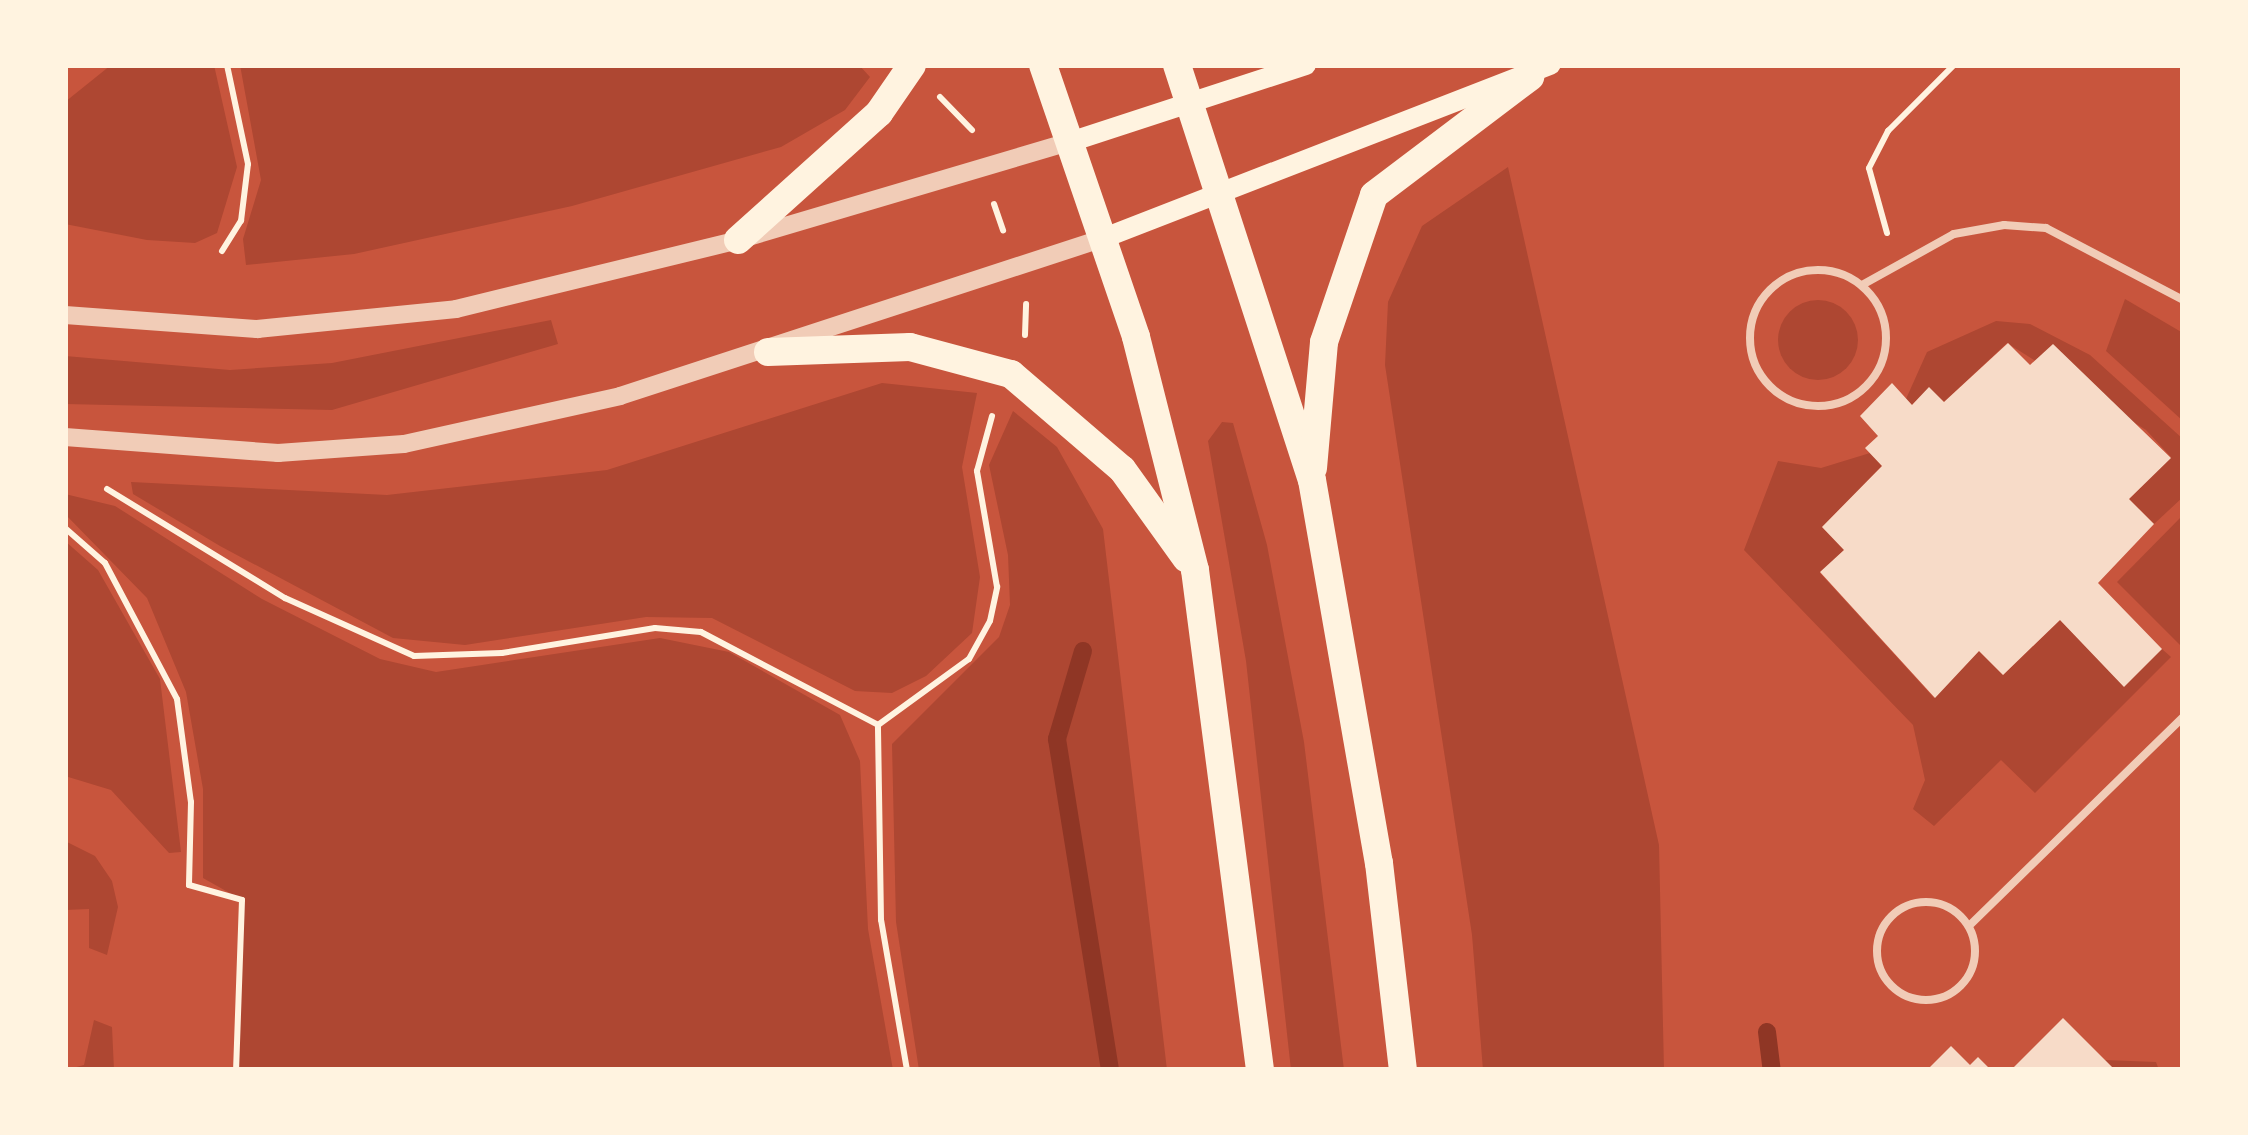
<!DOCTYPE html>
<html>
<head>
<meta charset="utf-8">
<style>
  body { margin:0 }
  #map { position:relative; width:2248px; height:1135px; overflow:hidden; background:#c8553d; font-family:Commissioner,sans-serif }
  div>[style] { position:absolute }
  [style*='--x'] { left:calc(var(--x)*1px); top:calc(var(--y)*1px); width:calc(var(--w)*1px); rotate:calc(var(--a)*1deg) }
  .green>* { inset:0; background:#ae4732 }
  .round { border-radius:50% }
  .stream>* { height:18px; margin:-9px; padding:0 9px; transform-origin:9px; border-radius:9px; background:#8f3625 }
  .building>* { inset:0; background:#f7dbc8 }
  .path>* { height:6px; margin:-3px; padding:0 3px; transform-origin:3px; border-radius:3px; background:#fff3e0 }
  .service>* { height:8px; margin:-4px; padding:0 4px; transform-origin:4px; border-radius:4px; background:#f1ccb7 }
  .service>.ring { margin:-4px; padding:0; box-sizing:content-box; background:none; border:8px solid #f1ccb7; border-radius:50% }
  .tertiary>* { height:18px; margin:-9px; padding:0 9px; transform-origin:9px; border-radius:9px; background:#f1ccb7 }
  .secondary>* { height:20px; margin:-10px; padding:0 10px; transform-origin:10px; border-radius:10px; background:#fff3e0 }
  .trunk>* { height:28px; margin:-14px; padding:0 14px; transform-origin:14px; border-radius:14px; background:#fff3e0 }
  span { translate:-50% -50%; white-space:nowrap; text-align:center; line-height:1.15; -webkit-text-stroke:8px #fff3e0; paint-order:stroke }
  .frame { position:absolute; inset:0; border:68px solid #fff3e0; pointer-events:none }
</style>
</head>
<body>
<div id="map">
  <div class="green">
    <div style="clip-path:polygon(111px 65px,214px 65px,237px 167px,217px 233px,195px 243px,147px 240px,65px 224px,65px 102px)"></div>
    <div style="clip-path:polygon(240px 65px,859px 65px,870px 77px,845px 110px,781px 147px,572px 206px,354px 254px,246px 265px,243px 239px,261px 180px)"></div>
    <div style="clip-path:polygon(1508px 167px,1659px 845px,1664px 1070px,1483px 1070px,1472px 935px,1385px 365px,1388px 302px,1422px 226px)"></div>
    <div style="clip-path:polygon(2125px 299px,2183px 333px,2183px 421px,2106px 351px)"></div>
    <div class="round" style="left:1778px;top:300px;width:80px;height:80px"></div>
    <div style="clip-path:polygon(551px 320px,558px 344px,332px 410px,65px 404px,65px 356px,230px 370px,332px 363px)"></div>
    <div style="clip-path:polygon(1996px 321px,2030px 324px,2090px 355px,2183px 439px,2183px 497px,2154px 524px,2129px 499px,2171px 457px,2146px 430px,2007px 343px,1944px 402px,1929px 388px,1912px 405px,1906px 399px,1927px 352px)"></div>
    <div style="clip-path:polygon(882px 383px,977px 393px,962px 467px,980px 577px,972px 633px,926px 676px,892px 693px,855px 691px,712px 618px,646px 617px,465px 645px,393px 638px,220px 546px,133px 494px,131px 482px,387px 495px,607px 470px)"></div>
    <div style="clip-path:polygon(1013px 411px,1057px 447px,1103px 529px,1167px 1070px,919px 1070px,896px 922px,892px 744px,999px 637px,1010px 605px,1008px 555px,989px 465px)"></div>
    <div style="clip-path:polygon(1222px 422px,1233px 423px,1267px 545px,1304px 742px,1344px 1070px,1291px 1070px,1246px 661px,1208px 441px)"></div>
    <div style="clip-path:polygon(1870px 453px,1882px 466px,1822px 527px,1844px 550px,1820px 573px,1934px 698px,1979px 651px,2003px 675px,2060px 620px,2124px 686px,2162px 649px,2171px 657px,2035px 793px,2001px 760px,1934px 826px,1913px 809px,1925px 780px,1913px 725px,1744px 550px,1778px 461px,1821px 468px)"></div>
    <div style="clip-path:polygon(65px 494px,115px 506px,262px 599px,380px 659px,436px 672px,660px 638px,729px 652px,840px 715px,860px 761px,868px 929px,893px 1070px,236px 1070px,242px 900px,203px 878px,203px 789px,186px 692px,147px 598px,65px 514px)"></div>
    <div style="clip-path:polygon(2183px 515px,2183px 645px,2181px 646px,2117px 582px)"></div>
    <div style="clip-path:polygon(65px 541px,98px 570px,160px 679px,181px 852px,169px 853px,111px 790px,65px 776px)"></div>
    <div style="clip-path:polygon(65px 841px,95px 856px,112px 881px,118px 907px,107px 955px,89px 948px,89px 909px,65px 910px)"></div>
    <div style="clip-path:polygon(94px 1020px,112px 1027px,114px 1070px,65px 1070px,84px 1065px)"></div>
    <div style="clip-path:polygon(2105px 1060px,2156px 1062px,2159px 1070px,2115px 1070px)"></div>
  </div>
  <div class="stream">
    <div style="--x:1083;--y:651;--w:92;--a:106.5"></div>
    <div style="--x:1057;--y:739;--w:335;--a:80.9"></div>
    <div style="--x:1767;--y:1032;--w:38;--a:83"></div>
  </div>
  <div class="building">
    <div style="clip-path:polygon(2008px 343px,2030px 365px,2053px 344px,2171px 458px,2129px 499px,2154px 524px,2098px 583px,2162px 649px,2124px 687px,2060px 620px,2003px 675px,1979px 651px,1935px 698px,1820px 572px,1844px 550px,1822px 527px,1882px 466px,1865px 448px,1878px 436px,1860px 416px,1892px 383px,1912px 405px,1929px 387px,1944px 402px)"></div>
    <div style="clip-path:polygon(2063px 1018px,2115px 1070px,2011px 1070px)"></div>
    <div style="clip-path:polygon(1951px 1046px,1970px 1065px,1978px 1057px,1991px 1070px,1927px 1070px)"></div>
  </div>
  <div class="path">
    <div style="--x:940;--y:97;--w:46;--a:45.9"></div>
    <div style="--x:994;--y:204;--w:28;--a:71"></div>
    <div style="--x:1887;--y:233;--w:67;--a:-105.5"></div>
    <div style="--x:1869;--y:168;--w:42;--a:-62.8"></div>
    <div style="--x:1888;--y:131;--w:93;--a:-45"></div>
    <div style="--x:222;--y:251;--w:36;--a:-58"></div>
    <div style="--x:241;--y:221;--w:57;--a:-83"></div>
    <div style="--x:248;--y:164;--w:101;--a:-102"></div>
    <div style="--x:1025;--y:335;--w:31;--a:-88"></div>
    <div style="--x:107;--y:489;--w:209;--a:31.5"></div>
    <div style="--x:285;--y:598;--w:141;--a:24.2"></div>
    <div style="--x:414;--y:656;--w:88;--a:-2"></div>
    <div style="--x:502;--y:653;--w:155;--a:-9.3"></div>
    <div style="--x:655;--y:628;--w:46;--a:5"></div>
    <div style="--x:701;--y:632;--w:200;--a:27.7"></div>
    <div style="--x:65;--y:528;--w:53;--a:41.2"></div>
    <div style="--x:105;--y:563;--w:154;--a:62.1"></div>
    <div style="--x:177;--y:699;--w:104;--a:82.3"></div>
    <div style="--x:191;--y:802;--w:83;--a:91.4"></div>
    <div style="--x:189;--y:885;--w:55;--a:15.8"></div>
    <div style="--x:242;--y:900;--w:170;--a:92"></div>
    <div style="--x:907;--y:1070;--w:152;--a:-99.8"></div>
    <div style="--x:881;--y:920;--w:195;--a:-90.9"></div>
    <div style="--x:878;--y:725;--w:112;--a:-36"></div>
    <div style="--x:969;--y:659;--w:43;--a:-61.1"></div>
    <div style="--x:990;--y:621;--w:35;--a:-78"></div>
    <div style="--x:997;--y:587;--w:118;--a:-99.8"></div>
    <div style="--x:977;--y:471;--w:57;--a:-74.7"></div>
  </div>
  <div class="service">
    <div class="ring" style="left:1750px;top:270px;width:128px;height:128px"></div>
    <div style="--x:1862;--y:285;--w:105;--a:-29"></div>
    <div style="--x:1954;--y:234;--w:51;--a:-10.2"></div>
    <div style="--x:2004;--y:225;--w:42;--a:4.1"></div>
    <div style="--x:2046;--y:228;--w:155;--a:27.7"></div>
    <div class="ring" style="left:1877px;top:902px;width:90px;height:90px"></div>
    <div style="--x:1971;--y:924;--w:296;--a:-44.3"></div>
  </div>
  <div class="tertiary">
    <div style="--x:65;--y:315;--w:193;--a:4.2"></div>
    <div style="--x:257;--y:329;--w:200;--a:-5.7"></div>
    <div style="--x:456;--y:309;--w:290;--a:-13.7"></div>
    <div style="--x:738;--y:240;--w:349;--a:-16.5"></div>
    <div style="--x:65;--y:437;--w:214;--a:4.3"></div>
    <div style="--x:278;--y:453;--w:126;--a:-4.1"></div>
    <div style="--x:404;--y:444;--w:221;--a:-12.5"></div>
    <div style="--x:620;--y:396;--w:509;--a:-18.08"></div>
  </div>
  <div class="secondary">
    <div style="--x:1073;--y:141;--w:245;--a:-18.1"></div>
    <div style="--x:1104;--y:238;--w:479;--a:-21.2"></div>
  </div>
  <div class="trunk">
    <div style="--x:1043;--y:65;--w:287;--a:71.1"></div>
    <div style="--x:1136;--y:337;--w:240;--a:75.8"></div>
    <div style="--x:1195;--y:570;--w:504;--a:82.59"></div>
    <div style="--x:1177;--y:65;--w:436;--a:72"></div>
    <div style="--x:1312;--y:480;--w:389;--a:80.1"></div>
    <div style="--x:1379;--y:863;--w:208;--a:83.4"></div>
    <div style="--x:738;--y:240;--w:190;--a:-42"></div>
    <div style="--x:879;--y:113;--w:58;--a:-55.5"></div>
    <div style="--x:768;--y:352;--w:142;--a:-2"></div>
    <div style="--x:910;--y:347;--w:105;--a:15"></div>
    <div style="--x:1011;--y:374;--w:146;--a:40.6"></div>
    <div style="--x:1122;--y:469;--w:110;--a:54.3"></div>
    <div style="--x:1313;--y:468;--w:126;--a:-85"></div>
    <div style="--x:1324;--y:342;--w:155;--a:-71.2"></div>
    <div style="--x:1374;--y:195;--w:196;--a:-37.1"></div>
  </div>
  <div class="frame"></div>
</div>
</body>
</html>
